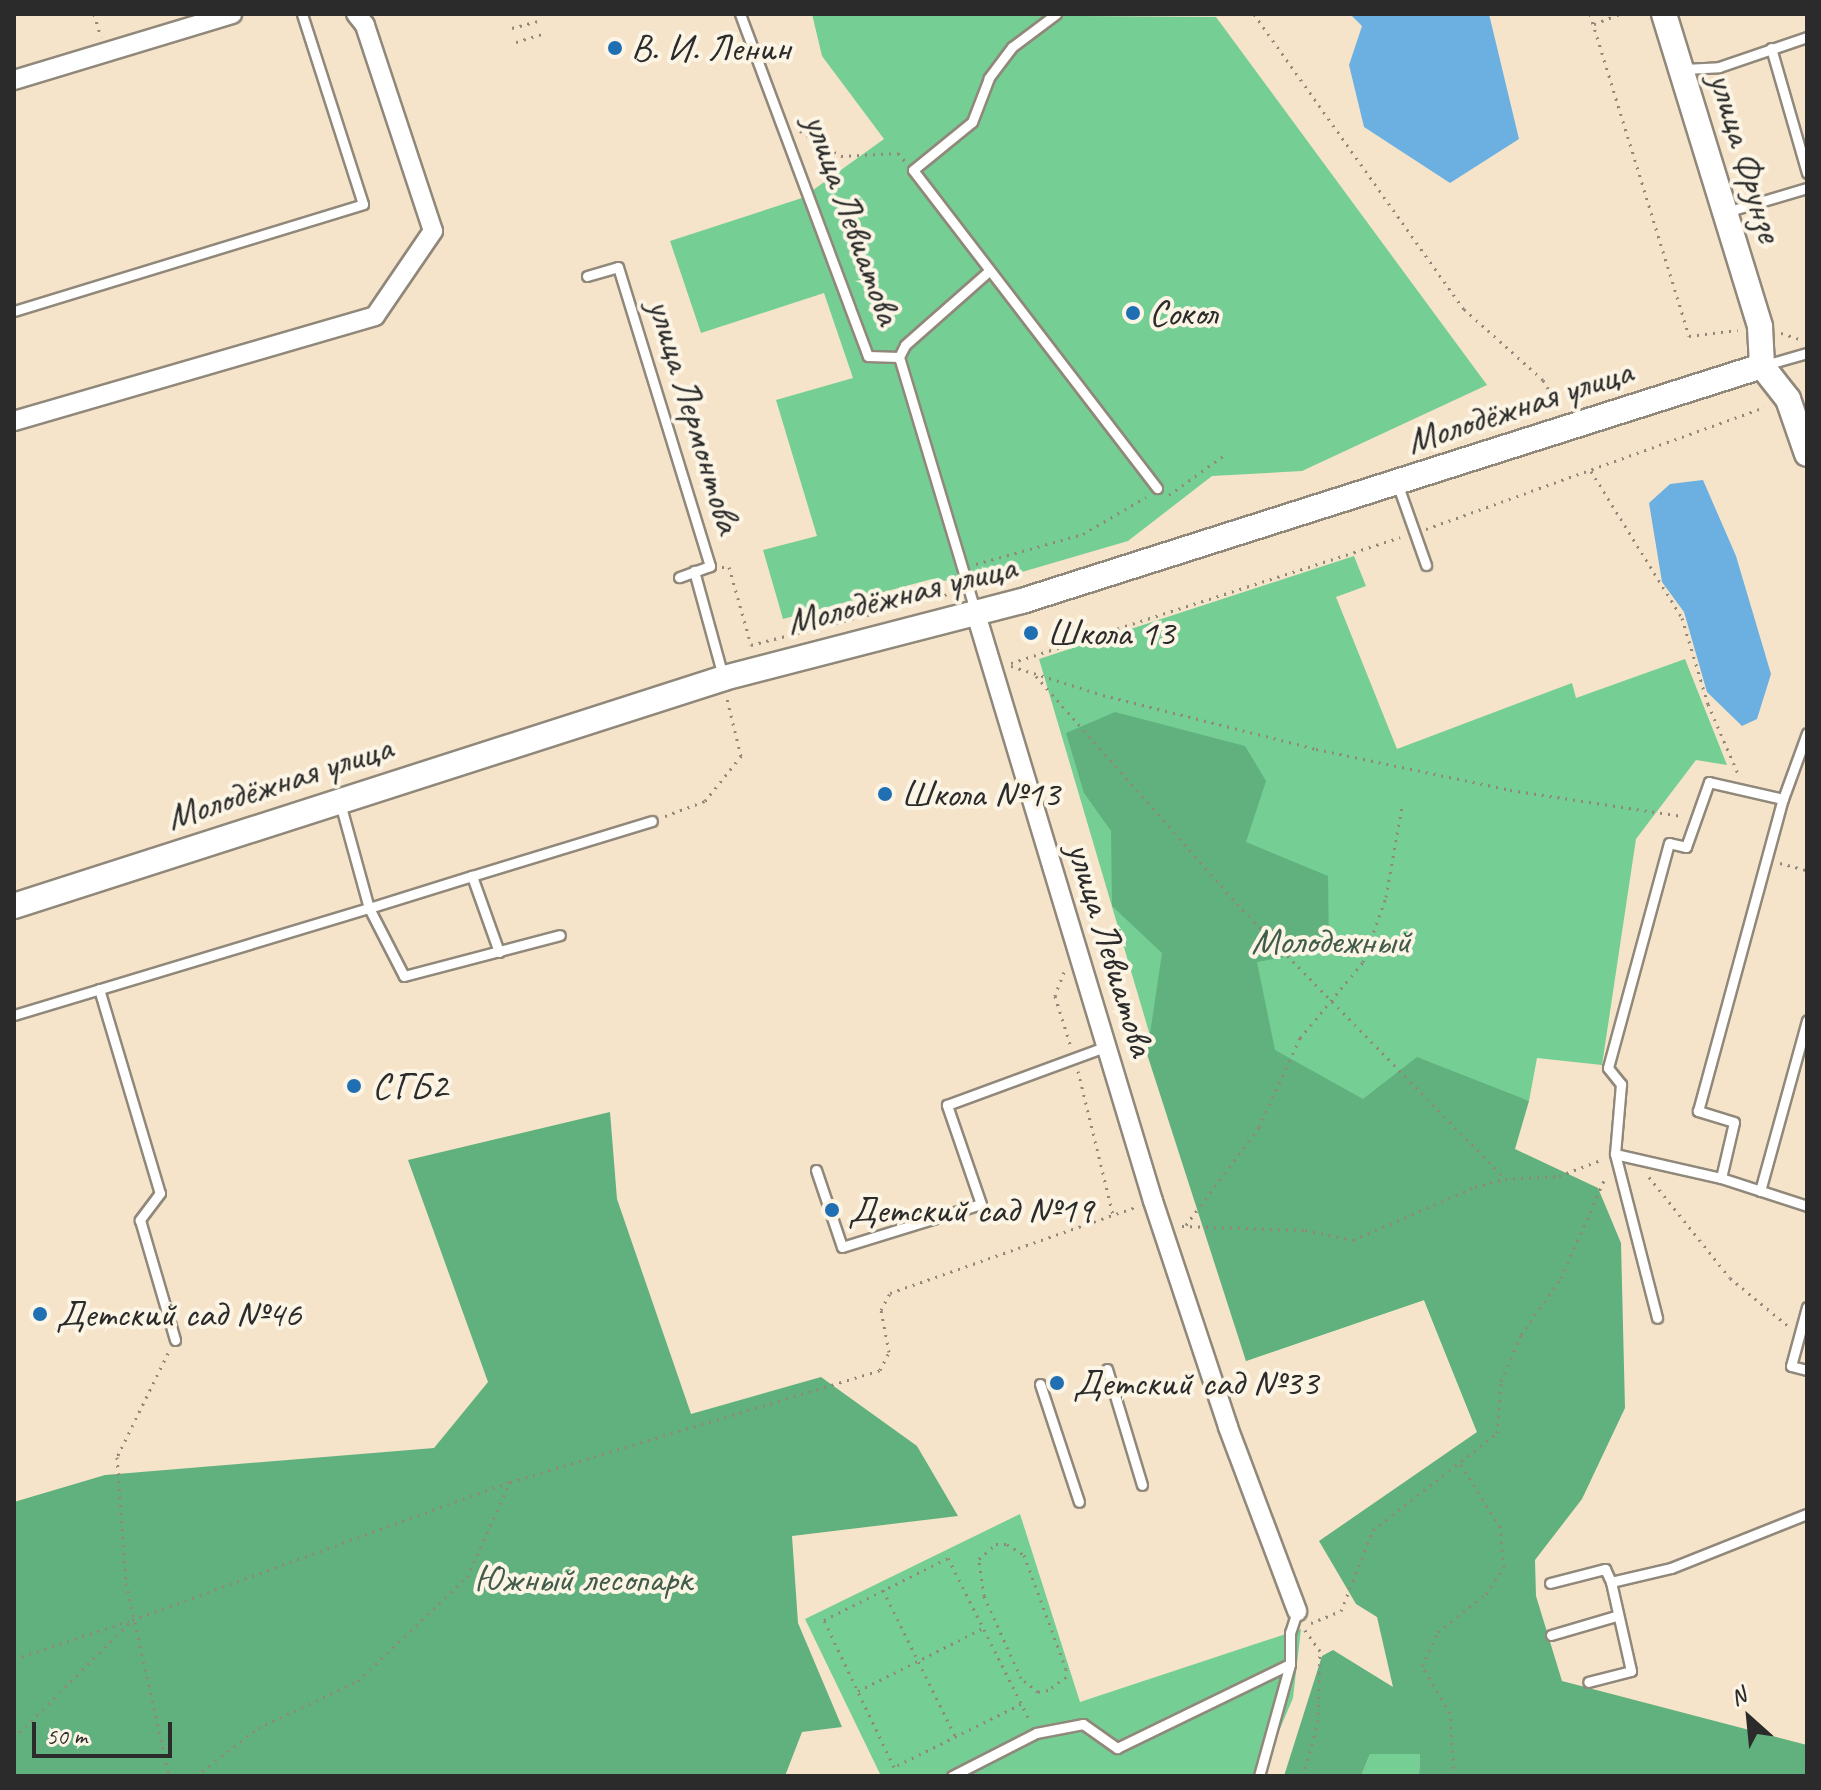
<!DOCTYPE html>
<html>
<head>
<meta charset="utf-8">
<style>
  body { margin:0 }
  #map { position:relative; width:1821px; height:1790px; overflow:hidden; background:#f6e4ca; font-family:Caveat,sans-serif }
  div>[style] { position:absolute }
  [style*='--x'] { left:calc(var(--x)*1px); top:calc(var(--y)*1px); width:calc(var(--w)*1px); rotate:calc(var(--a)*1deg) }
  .green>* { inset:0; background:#75ce94 }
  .forest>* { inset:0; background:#60b17e }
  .water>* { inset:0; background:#6bb0e1 }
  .path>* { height:3px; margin-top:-1.5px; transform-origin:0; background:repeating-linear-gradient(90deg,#90887a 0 2px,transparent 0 8px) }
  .roads { filter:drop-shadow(2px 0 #90887a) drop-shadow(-2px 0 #90887a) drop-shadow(0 2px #90887a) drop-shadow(0 -2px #90887a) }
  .lane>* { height:9px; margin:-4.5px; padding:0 4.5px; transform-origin:4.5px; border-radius:4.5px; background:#fff }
  .street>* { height:18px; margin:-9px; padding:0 9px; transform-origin:9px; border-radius:9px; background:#fff }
  .secondary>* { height:24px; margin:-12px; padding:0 12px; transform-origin:12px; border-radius:12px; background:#fff }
  .dots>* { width:22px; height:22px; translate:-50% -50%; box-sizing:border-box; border:4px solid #fcf5e5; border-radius:50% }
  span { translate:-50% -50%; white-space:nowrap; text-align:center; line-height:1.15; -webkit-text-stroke:8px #fcf5e5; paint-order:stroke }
  .poi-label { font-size:38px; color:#2b2b2b }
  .left { translate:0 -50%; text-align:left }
  .street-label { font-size:38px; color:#2b2b2b }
  .park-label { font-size:38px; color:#415c4a }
  .frame { position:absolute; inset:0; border:16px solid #2b2b2b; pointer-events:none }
  .north { position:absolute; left:1709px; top:1678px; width:80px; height:80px; -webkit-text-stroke:6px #fcf5e5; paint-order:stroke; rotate:333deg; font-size:22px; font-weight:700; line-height:32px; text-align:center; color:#2b2b2b }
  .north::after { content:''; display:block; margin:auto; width:28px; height:36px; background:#2b2b2b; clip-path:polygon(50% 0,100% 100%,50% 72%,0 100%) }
  .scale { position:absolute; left:32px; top:1722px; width:140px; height:36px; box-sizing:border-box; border:4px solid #2b2b2b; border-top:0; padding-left:10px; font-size:24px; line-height:28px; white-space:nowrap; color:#2b2b2b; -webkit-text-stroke:6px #fcf5e5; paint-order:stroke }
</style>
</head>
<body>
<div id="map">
  <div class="green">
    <div style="clip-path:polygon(812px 14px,1216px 17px,1487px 385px,1302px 471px,1212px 476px,1128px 541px,977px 585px,932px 579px,783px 619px,763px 550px,817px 536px,776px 400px,853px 378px,824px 293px,701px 333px,670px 241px,802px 198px,884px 139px,822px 56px)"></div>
    <div style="clip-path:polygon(1354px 556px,1366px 586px,1336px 597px,1397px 749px,1572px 683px,1576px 698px,1685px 659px,1727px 765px,1696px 760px,1636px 839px,1602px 1065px,1537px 1058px,1529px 1101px,1511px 1095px,1477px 1432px,1424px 1300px,1246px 1361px,1039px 659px)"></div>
    <div style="clip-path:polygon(1020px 1514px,1080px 1702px,1301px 1629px,1293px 1698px,1260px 1776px,881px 1776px,805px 1619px)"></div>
    <div style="clip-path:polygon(1370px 1754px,1420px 1754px,1419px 1776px,1361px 1776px)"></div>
  </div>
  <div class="forest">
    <div style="clip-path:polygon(1115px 712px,1245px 746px,1266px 781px,1246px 842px,1328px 876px,1329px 949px,1257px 962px,1275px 1050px,1363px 1099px,1417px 1057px,1529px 1101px,1515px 1149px,1598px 1188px,1621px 1243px,1625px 1408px,1582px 1499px,1535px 1560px,1536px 1596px,1562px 1681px,1807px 1745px,1807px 1776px,1419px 1776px,1420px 1754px,1370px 1754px,1361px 1776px,1284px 1776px,1322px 1656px,1333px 1650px,1393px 1687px,1377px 1617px,1356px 1604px,1319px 1541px,1477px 1432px,1424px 1300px,1246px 1361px,1147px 1054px,1162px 953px,1112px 906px,1111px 831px,1084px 793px,1066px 733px)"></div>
    <div style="clip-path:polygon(610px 1112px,617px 1199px,691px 1414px,821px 1377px,917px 1446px,958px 1516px,792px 1536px,798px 1623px,842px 1727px,802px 1732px,785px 1776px,14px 1776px,14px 1502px,105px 1475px,434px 1448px,488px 1382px,408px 1160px)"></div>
  </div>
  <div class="water">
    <div style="clip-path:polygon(1350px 14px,1489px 14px,1519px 139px,1450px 183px,1364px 127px,1349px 65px,1362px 26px)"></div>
    <div style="clip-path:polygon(1703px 480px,1736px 556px,1771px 674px,1757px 719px,1742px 726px,1707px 692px,1684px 612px,1662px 582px,1649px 503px,1670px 484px)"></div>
  </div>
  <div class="path">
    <div style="--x:94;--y:14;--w:24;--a:73"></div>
    <div style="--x:1254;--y:14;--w:362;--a:54.6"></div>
    <div style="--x:1464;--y:309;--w:106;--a:41.9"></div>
    <div style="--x:1543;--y:380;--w:33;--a:59"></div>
    <div style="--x:1590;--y:14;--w:337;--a:72.9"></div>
    <div style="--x:1689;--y:336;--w:49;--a:-7"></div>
    <div style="--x:1594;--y:24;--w:28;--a:-21"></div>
    <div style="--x:512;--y:28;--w:31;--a:-15"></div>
    <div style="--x:516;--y:42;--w:31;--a:-17"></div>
    <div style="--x:800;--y:131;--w:48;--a:31.4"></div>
    <div style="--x:841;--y:156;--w:57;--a:-3"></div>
    <div style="--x:898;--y:153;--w:11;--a:49"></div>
    <div style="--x:1781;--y:333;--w:20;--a:18"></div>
    <div style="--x:1591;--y:471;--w:173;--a:58.2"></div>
    <div style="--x:1682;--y:618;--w:90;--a:73.2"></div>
    <div style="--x:1708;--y:704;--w:78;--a:66.7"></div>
    <div style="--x:1169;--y:495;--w:67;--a:-35.8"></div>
    <div style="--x:1426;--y:529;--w:360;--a:-19.8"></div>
    <div style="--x:976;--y:564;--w:111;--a:-15.7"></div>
    <div style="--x:1083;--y:534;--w:73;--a:-30.4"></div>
    <div style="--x:722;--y:567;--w:7;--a:0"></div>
    <div style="--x:729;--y:567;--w:81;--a:74.2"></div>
    <div style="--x:751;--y:645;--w:212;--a:-14.5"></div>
    <div style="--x:1011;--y:663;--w:409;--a:-17.9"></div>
    <div style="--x:1011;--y:666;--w:96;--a:17.5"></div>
    <div style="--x:1103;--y:695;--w:220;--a:14.2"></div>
    <div style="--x:1316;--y:749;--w:198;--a:11.9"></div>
    <div style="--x:1510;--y:790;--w:174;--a:8.6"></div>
    <div style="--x:1036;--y:676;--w:304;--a:48.6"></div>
    <div style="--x:1237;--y:904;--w:384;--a:45.7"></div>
    <div style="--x:665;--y:816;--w:43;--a:-20.6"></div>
    <div style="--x:705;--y:801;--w:58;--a:-51.3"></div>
    <div style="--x:741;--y:756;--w:59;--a:-103.8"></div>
    <div style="--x:1780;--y:863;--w:28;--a:15"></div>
    <div style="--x:14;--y:877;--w:1;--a:-45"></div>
    <div style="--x:1064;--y:972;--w:26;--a:111"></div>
    <div style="--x:1055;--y:996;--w:50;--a:72.6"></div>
    <div style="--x:1078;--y:1071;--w:148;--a:76.3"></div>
    <div style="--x:1649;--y:1177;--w:129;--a:51.3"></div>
    <div style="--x:1730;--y:1278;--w:74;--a:39.5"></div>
    <div style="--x:1186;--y:1225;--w:122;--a:-53.3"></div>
    <div style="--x:1259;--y:1127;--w:98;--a:-65.3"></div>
    <div style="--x:1300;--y:1038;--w:99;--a:-50.3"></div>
    <div style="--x:1363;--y:962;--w:69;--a:-70.5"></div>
    <div style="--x:1386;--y:897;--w:92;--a:-80"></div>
    <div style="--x:1182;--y:1226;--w:123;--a:1.9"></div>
    <div style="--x:1305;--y:1230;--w:49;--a:11.8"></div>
    <div style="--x:1353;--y:1240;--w:133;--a:-23.5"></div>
    <div style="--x:1475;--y:1187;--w:31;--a:-15"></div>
    <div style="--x:1505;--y:1179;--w:54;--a:-3.2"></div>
    <div style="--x:1559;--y:1176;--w:45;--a:-20.9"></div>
    <div style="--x:168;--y:1353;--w:116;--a:116.1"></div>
    <div style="--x:117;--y:1457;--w:126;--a:85.9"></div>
    <div style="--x:126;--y:1583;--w:198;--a:77.4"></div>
    <div style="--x:996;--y:1544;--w:11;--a:0"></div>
    <div style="--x:1007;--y:1544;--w:20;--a:33"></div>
    <div style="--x:1024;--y:1555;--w:121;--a:69.8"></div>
    <div style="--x:1066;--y:1669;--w:8;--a:90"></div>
    <div style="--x:1066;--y:1677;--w:22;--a:144"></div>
    <div style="--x:1048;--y:1690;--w:10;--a:169"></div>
    <div style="--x:1038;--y:1692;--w:22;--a:-141"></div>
    <div style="--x:1021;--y:1678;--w:90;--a:-114.3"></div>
    <div style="--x:984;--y:1596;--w:37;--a:-98"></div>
    <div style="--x:979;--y:1559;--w:23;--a:-41"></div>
    <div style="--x:883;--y:1590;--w:163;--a:63.7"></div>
    <div style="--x:1311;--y:1623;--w:32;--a:-22"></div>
    <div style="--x:1341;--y:1611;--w:87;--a:-68.4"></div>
    <div style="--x:1373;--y:1530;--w:157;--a:-38"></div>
    <div style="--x:1497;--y:1433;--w:52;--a:-85.6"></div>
    <div style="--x:1501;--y:1381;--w:50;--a:-66.5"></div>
    <div style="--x:1521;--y:1335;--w:70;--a:-54.9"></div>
    <div style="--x:1561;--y:1278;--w:111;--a:-66.2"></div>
    <div style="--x:14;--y:1659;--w:121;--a:-18.3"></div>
    <div style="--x:858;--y:1691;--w:140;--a:-26.7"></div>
    <div style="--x:1021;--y:1704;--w:142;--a:153.6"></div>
    <div style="--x:894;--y:1767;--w:163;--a:-115.5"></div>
    <div style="--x:824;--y:1620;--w:139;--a:-26.6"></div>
    <div style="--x:948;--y:1558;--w:180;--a:63.3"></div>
    <div style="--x:14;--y:1738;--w:167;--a:-45"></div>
    <div style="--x:132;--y:1620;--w:402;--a:-20.1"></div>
    <div style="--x:510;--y:1482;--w:387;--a:-16.8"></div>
    <div style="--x:880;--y:1370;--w:20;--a:-63"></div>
    <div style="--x:889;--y:1352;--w:43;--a:-100.8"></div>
    <div style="--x:881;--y:1310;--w:19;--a:-62"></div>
    <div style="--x:890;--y:1293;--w:260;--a:-19.3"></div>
    <div style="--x:196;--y:1776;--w:78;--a:-37.7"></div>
    <div style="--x:258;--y:1728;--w:110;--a:-25.2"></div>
    <div style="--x:358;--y:1681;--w:151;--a:-43.7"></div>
    <div style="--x:467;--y:1577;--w:104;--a:-65.6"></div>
    <div style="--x:1303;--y:1776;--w:56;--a:-74.5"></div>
    <div style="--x:1318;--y:1722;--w:71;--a:-88.4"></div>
    <div style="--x:1320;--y:1651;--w:26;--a:-126"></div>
    <div style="--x:1454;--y:1776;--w:63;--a:-93.6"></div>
    <div style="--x:1450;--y:1713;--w:55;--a:-120.8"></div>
    <div style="--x:1422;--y:1666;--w:38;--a:-65"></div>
    <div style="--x:1438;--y:1632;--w:61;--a:-38.4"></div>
    <div style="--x:1486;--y:1594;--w:32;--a:-56"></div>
    <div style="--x:1504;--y:1567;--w:40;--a:-95.7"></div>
    <div style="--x:1500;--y:1527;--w:77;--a:-122.2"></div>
  </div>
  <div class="roads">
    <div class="lane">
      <div style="--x:740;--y:14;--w:365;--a:69.5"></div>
      <div style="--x:868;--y:356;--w:31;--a:2"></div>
      <div style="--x:899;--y:357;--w:264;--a:73.3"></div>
      <div style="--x:1056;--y:14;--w:55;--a:143.1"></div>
      <div style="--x:1012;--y:47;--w:39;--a:127"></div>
      <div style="--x:989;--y:78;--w:47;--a:111.1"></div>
      <div style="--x:972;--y:122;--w:76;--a:140.9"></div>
      <div style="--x:913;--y:170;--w:401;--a:52.5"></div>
      <div style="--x:1771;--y:48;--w:130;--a:73.9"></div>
      <div style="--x:1684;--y:69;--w:35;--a:-3"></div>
      <div style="--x:1719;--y:67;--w:93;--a:-18.8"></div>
      <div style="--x:1726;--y:212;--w:84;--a:-16.5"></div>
      <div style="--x:587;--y:276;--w:32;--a:-16"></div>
      <div style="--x:618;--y:267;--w:313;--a:72.9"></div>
      <div style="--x:710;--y:566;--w:33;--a:160"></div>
      <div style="--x:14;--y:311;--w:365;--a:-17"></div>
      <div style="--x:363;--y:204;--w:200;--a:-107.8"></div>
      <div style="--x:899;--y:357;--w:13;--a:-63"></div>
      <div style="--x:905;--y:345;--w:112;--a:-41.4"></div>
      <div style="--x:1765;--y:365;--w:44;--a:-15.9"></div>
      <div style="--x:1397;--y:483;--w:87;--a:70.5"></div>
      <div style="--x:694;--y:571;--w:109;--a:74.6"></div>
      <div style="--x:1807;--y:733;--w:70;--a:110"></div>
      <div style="--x:1783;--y:799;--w:76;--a:-167.1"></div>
      <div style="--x:1709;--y:782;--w:69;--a:109.5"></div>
      <div style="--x:1686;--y:847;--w:17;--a:-167"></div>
      <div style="--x:1669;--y:843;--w:233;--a:105.2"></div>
      <div style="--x:1608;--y:1068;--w:21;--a:51"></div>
      <div style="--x:1621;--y:1084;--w:70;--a:94.9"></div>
      <div style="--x:1615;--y:1154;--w:109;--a:12.8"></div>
      <div style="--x:1721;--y:1178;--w:90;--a:18"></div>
      <div style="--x:340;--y:803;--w:109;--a:74.6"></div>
      <div style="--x:369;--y:908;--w:108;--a:-17.3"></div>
      <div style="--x:499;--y:952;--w:81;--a:-109.6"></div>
      <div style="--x:472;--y:876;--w:188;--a:-17"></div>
      <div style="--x:99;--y:989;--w:213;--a:73.4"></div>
      <div style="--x:160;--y:1193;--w:34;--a:127"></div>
      <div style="--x:140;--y:1220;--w:125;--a:73.7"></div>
      <div style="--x:14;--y:1015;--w:371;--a:-16.8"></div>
      <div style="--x:369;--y:908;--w:76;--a:62.8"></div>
      <div style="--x:404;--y:976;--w:161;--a:-14.7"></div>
      <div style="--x:1615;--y:1154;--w:169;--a:75.6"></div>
      <div style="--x:816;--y:1170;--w:81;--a:71.3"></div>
      <div style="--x:842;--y:1247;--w:145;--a:-17.2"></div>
      <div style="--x:981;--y:1204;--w:105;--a:-109"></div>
      <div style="--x:947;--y:1105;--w:168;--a:-20.2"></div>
      <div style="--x:1721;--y:1178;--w:57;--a:-76.9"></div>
      <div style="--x:1734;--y:1122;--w:38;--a:-163"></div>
      <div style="--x:1698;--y:1111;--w:323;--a:-74.8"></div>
      <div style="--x:1760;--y:1191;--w:177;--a:-74.6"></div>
      <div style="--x:1807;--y:1307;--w:61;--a:105.2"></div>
      <div style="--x:1791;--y:1366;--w:16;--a:14"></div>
      <div style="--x:1107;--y:1369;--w:121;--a:73.2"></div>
      <div style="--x:1040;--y:1384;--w:124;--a:71.7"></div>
      <div style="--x:1611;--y:1582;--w:62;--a:-13.1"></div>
      <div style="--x:1671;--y:1568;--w:146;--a:-21.7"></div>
      <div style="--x:1550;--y:1583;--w:57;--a:-14.3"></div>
      <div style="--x:1605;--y:1569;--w:14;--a:65"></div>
      <div style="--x:1611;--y:1582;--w:91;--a:77.3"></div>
      <div style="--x:1631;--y:1671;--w:44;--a:165.7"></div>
      <div style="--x:1551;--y:1635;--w:68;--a:-16.3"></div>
      <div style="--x:952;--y:1776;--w:94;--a:-27.1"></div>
      <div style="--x:1036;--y:1733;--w:48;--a:-10.8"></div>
      <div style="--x:1083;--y:1724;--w:42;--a:35.2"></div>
      <div style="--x:1117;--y:1748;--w:192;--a:-25.9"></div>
      <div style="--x:1290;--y:1664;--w:31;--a:-90"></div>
      <div style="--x:1290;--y:1633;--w:23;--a:-72"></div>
      <div style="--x:1259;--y:1776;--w:116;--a:-74.5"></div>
    </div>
    <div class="street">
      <div style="--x:14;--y:80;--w:228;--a:-16.8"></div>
      <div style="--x:14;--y:421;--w:376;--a:-16.2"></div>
      <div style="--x:375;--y:316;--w:103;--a:-55.7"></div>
      <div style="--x:433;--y:231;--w:217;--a:-108.3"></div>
      <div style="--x:365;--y:25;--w:14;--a:-129"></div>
      <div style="--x:976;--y:614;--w:613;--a:73.22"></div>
      <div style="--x:1153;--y:1201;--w:238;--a:71.6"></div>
      <div style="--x:1228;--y:1427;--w:197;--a:69.4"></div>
    </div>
    <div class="secondary">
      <div style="--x:1664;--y:14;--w:327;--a:72.9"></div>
      <div style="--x:1760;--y:327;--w:39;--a:87"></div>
      <div style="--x:1762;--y:366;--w:42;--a:51.8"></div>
      <div style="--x:1788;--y:399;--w:58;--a:70.9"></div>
      <div style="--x:14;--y:906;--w:746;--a:-17.8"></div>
      <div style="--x:724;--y:678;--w:308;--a:-14.5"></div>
      <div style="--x:1022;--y:601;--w:776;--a:-17.62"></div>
    </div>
  </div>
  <div class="dots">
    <div style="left:615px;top:48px;background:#1f6fb2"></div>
    <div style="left:1133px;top:313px;background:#1f6fb2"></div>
    <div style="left:1031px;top:633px;background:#1f6fb2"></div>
    <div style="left:885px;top:794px;background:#1f6fb2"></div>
    <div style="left:354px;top:1086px;background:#1f6fb2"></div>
    <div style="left:832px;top:1210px;background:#1f6fb2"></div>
    <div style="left:40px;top:1314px;background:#1f6fb2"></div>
    <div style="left:1057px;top:1383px;background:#1f6fb2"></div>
  </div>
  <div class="poi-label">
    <span class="left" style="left:631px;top:48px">В. И. Ленин</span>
    <span class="left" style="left:1149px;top:313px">Сокол</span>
    <span class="left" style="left:1047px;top:633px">Школа 13</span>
    <span class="left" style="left:901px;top:794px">Школа №13</span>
    <span class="left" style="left:372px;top:1086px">СГБ2</span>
    <span class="left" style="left:848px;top:1210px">Детский сад №19</span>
    <span class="left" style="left:56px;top:1314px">Детский сад №46</span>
    <span class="left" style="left:1073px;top:1383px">Детский сад №33</span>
  </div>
  <div class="street-label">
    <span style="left:1746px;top:157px;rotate:73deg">улица Фрунзе</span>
    <span style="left:853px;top:219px;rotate:70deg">улица Левиатова</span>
    <span style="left:1519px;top:406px;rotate:-18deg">Молодёжная улица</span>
    <span style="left:695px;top:416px;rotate:73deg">улица Лермонтова</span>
    <span style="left:901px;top:594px;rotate:-14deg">Молодёжная улица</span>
    <span style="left:279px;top:782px;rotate:-18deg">Молодёжная улица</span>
    <span style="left:1111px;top:949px;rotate:73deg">улица Левиатова</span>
  </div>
  <div class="park-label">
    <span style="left:1331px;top:941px">Молодежный</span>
    <span style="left:583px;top:1579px">Южный лесопарк</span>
  </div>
  <div class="frame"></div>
  <div class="north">N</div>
  <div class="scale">50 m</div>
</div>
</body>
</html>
